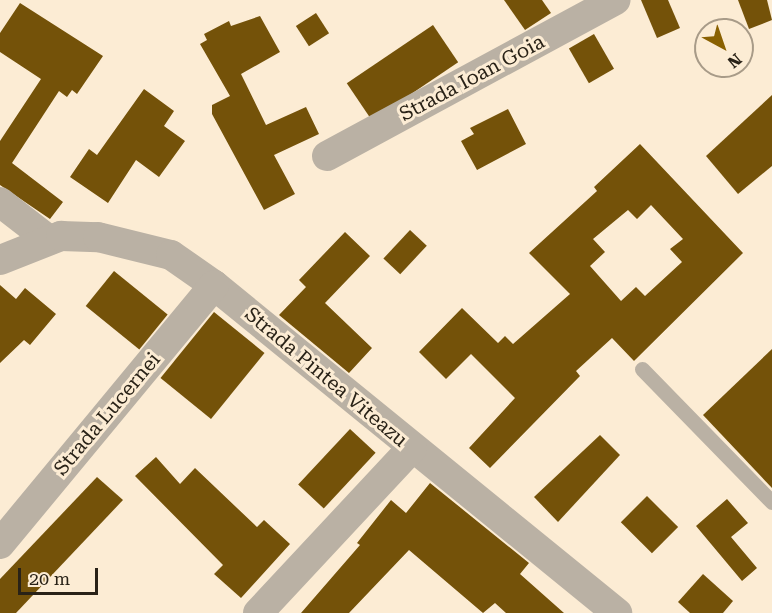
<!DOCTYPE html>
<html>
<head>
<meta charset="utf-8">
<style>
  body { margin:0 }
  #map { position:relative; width:772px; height:613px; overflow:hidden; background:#fcecd4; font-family:"Roboto Serif",serif }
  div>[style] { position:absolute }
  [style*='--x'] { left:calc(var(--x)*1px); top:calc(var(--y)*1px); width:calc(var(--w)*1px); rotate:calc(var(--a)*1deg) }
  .building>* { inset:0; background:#745209; transform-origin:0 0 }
  .service>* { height:15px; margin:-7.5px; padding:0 7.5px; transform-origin:7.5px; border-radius:7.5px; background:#bab1a4 }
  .minor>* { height:30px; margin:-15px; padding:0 15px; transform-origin:15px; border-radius:15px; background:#bab1a4 }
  span { translate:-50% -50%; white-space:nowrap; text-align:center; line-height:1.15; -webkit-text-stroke:6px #fcecd4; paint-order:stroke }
  .street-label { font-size:20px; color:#292217 }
  .north { position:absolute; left:694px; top:18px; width:60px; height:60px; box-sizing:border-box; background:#fcecd4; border:2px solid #a89b88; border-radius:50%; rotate:140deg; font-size:16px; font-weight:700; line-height:24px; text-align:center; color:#292217 }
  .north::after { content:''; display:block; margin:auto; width:21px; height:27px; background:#8a6101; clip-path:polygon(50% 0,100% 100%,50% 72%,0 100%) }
  .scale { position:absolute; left:18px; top:568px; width:80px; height:27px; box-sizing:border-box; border:3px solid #292217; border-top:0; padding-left:8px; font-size:18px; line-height:21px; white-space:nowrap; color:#292217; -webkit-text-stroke:4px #fcecd4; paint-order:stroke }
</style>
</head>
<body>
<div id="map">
  <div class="building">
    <div style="clip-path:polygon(504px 0,542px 0,551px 13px,525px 30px)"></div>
    <div style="clip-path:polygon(641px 0,668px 0,680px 28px,657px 38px)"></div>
    <div style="clip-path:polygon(738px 0,767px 0,772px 20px,749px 29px)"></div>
    <div style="clip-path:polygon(20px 3px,103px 56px,77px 94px,72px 90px,67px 97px,59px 91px,12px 163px,63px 202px,50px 219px,0 185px,0 141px,41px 79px,0 52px,0 33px)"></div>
    <div style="left:316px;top:13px;width:24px;height:24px;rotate:57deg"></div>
    <div style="clip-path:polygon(260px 16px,280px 52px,241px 74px,266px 125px,306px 107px,319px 134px,274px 155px,295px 194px,264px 210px,212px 114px,212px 105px,230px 96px,200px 44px,207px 40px,204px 34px,229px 21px,231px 26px)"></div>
    <div style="left:433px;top:25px;width:45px;height:104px;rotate:56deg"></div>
    <div style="left:594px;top:34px;width:40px;height:29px;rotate:60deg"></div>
    <div style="clip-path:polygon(144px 89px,174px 111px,164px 126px,185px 141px,159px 177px,136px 160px,108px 203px,70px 177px,89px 149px,97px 155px)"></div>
    <div style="clip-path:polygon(772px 95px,772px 166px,738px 194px,706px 156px)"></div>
    <div style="clip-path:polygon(508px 109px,526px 144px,477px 170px,461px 141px,474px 134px,470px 128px)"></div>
    <div style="clip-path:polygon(evenodd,640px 144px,743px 253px,634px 361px,612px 338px,576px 371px,580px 376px,490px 468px,469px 448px,515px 398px,471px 354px,446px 379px,419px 352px,462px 308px,498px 343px,505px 336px,513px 344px,570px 294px,529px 253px,597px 191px,594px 187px,640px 144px,651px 205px,683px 239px,670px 249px,682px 262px,645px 296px,636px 287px,621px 301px,590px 266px,605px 252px,593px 239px,628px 210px,637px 219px,651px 205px)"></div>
    <div style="left:410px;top:230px;width:23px;height:39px;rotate:43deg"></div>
    <div style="clip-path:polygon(345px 232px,370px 256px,325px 303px,372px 348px,349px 373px,279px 315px,306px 287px,299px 280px)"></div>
    <div style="left:114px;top:271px;width:69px;height:45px;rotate:39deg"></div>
    <div style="clip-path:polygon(0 285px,16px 299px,25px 288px,56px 314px,30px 345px,24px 340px,0 363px)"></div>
    <div style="left:214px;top:312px;width:65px;height:85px;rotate:39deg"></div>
    <div style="clip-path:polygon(772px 349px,772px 488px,703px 415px)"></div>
    <div style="left:350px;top:429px;width:35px;height:76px;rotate:43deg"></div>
    <div style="clip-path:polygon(600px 435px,620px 455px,558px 522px,534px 497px)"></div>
    <div style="clip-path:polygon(156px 457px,180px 484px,195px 468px,257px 527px,264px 520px,290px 544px,241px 598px,214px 574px,223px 565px,135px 476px)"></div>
    <div style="clip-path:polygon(97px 477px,123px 500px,16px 613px,0 613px,0 579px)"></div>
    <div style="clip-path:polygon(430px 483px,529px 563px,520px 574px,564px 613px,506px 613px,495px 603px,483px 613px,409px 550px,349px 613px,301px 613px,360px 545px,357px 543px,391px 500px,406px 513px)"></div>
    <div style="left:647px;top:496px;width:44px;height:37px;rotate:45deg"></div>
    <div style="clip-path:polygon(727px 499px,748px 523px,731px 537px,757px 568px,742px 581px,696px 526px)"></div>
    <div style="clip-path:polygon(703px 574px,733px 601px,723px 613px,690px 613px,678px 602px)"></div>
  </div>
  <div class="service">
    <div style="--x:642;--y:369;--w:186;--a:45.7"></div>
  </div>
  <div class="minor">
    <div style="--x:327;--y:156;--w:328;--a:-28.4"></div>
    <div style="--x:0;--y:202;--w:62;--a:37.8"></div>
    <div style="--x:0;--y:260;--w:66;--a:-21.5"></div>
    <div style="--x:61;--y:236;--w:37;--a:2"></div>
    <div style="--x:98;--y:237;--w:75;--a:13.9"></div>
    <div style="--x:171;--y:255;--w:52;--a:34.9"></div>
    <div style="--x:214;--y:285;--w:520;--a:39.14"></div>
    <div style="--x:0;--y:544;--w:336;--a:-50.4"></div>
    <div style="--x:258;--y:613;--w:226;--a:-47"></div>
  </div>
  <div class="street-label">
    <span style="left:472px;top:78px;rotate:-28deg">Strada Ioan Goia</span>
    <span style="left:326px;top:377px;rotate:40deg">Strada Pintea Viteazu</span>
    <span style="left:107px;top:414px;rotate:-50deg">Strada Lucernei</span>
  </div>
  <div class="north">N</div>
  <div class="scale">20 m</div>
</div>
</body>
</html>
